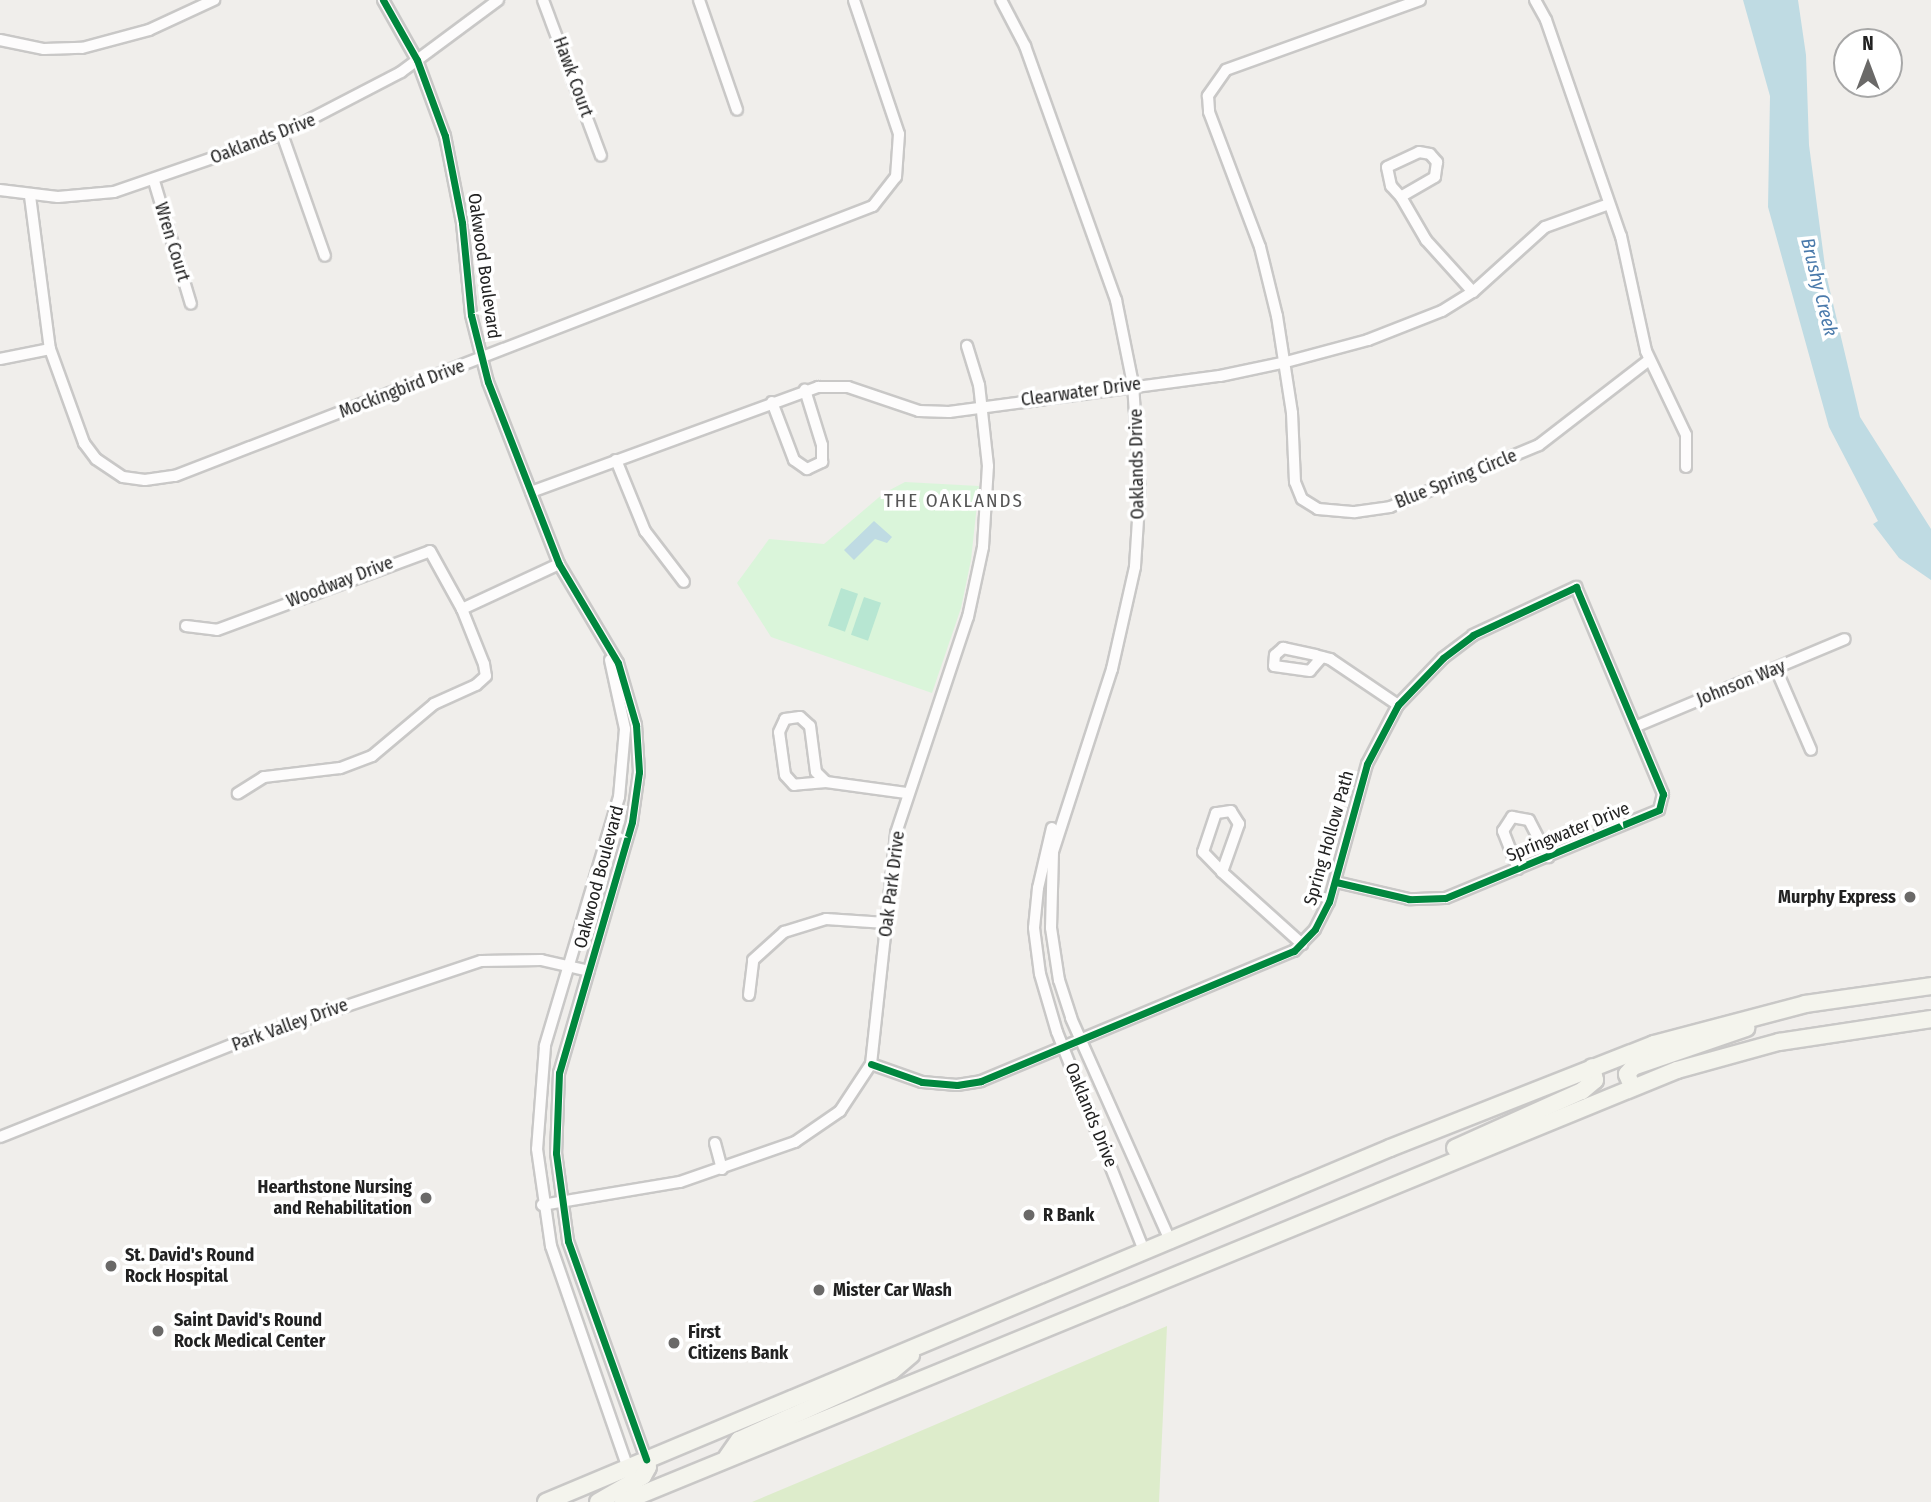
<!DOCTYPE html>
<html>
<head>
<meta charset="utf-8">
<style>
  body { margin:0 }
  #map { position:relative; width:1931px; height:1502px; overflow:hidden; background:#f0eeeb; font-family:"Fira Sans Condensed",sans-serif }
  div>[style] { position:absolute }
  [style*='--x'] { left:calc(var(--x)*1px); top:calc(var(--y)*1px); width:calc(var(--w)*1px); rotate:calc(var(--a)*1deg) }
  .grass>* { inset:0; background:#ddeccb }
  .park>* { inset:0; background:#daf5da }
  .pitch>* { inset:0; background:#b7e6d2; transform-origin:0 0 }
  .water>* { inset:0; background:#bfdbe3 }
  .roads { filter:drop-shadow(2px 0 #c9c8c7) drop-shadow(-2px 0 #c9c8c7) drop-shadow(0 2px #c9c8c7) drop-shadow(0 -2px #c9c8c7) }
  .minor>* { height:10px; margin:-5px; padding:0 5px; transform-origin:5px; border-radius:5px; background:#fdfcfc }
  .secondary>* { height:16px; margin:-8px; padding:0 8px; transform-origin:8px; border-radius:8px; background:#f4f4ed }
  .cycleway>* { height:7px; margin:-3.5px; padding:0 3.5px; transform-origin:3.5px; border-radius:3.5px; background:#00873e }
  .dots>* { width:19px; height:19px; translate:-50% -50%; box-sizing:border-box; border:4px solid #fff; border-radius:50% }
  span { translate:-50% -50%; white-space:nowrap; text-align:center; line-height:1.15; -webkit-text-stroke:7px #fff; paint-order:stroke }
  .street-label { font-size:18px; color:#222 }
  .poi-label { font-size:18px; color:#222; font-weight:700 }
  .right { translate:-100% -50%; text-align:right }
  .left { translate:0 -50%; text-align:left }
  .water-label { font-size:19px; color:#4a7aab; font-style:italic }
  .neighbourhood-label { font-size:19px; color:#555; letter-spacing:2px }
  .north { position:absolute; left:1833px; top:28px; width:70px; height:70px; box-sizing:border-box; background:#fff; border:2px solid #a7a7a7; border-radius:50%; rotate:0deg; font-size:19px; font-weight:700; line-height:28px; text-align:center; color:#222 }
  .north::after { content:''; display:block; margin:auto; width:24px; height:32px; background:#6a6968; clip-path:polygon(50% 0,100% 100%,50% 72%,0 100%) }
</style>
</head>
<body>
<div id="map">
  <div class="grass">
    <div style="clip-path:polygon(1167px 1326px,1159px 1502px,752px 1502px,871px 1452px)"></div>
  </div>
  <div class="park">
    <div style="clip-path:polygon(905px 482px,979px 486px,971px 560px,961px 608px,932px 693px,771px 637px,737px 583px,769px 539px,824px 544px,884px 493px)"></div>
  </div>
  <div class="pitch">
    <div style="left:841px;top:588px;width:18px;height:40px;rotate:19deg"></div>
    <div style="left:864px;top:597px;width:18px;height:40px;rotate:19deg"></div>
  </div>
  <div class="water">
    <div style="clip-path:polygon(1743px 0,1798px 0,1806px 55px,1809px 145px,1826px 274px,1860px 417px,1931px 529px,1931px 580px,1899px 558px,1873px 524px,1878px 521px,1829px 427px,1768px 207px,1770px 96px)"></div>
    <div style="clip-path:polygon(874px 521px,892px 537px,887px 543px,875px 539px,854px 560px,844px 550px)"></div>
  </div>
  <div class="roads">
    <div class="minor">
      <div style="--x:383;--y:0;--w:69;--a:60.5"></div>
      <div style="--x:417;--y:60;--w:81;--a:69.8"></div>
      <div style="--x:445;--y:136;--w:89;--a:78.9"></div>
      <div style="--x:462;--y:223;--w:92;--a:84.4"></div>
      <div style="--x:471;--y:315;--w:69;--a:75.8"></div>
      <div style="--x:488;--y:382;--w:195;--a:68.7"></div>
      <div style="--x:559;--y:564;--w:115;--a:59.2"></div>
      <div style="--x:618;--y:663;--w:65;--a:73.8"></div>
      <div style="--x:636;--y:725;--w:47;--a:86.3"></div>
      <div style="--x:639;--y:772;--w:50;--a:98"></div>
      <div style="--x:632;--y:822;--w:261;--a:106.2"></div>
      <div style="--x:559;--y:1073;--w:80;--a:92.1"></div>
      <div style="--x:556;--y:1153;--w:89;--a:82.2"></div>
      <div style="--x:568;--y:1241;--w:232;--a:70.3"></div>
      <div style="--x:543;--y:0;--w:166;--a:69.6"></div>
      <div style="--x:699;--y:0;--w:116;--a:70.9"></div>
      <div style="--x:1001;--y:0;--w:52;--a:62.4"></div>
      <div style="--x:1025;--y:46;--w:270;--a:70.3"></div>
      <div style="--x:1116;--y:300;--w:86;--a:78.6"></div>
      <div style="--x:1133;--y:384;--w:105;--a:86.2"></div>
      <div style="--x:1140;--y:489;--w:78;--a:93.7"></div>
      <div style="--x:1135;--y:567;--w:105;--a:102.7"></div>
      <div style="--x:1112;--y:669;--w:192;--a:107.9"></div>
      <div style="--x:1053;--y:852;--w:76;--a:91.5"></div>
      <div style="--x:1051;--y:928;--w:53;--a:81.3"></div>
      <div style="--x:1059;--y:980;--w:40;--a:72"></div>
      <div style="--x:1071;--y:1018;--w:246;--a:66"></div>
      <div style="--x:1420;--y:0;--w:206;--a:160.2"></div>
      <div style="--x:1226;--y:70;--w:32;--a:125"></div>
      <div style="--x:1208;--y:96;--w:16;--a:86"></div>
      <div style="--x:1209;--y:112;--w:144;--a:69.3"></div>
      <div style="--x:1260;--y:247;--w:71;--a:76.2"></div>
      <div style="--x:1277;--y:316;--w:98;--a:81.2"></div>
      <div style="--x:1292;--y:413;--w:69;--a:87.5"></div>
      <div style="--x:1295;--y:482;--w:18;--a:68"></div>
      <div style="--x:1302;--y:499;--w:19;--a:32"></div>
      <div style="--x:1318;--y:509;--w:37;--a:5"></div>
      <div style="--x:1355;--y:512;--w:35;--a:-8"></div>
      <div style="--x:1390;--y:507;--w:161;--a:-22.6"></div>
      <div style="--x:1539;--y:445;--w:139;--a:-37.7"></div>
      <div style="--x:1535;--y:0;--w:23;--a:61"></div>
      <div style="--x:1546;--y:20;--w:229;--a:70.9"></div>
      <div style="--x:1621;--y:236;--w:118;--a:77.7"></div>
      <div style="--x:1646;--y:351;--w:93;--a:64.5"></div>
      <div style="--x:1686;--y:435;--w:32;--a:90"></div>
      <div style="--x:0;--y:40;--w:45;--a:11.6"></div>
      <div style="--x:44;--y:49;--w:38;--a:-2"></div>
      <div style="--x:82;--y:48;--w:69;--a:-15"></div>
      <div style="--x:149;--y:30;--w:72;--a:-24.8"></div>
      <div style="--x:282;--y:134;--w:129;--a:70.6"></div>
      <div style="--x:154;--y:181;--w:128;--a:73.3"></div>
      <div style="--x:0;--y:190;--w:58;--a:6.9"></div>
      <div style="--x:58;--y:197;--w:56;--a:-5.1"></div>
      <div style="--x:114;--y:192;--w:178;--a:-19"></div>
      <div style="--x:282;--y:134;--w:134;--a:-27.5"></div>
      <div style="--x:401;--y:72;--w:121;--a:-36.6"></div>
      <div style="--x:30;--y:196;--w:154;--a:82.6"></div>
      <div style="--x:50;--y:349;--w:100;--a:70.1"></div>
      <div style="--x:84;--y:443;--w:20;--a:53"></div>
      <div style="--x:96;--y:459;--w:32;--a:34"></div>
      <div style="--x:123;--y:477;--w:22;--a:8"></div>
      <div style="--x:145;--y:480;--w:30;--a:-8"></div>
      <div style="--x:175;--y:476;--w:748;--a:-21.15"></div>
      <div style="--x:873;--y:206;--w:37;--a:-52"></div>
      <div style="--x:896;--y:177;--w:43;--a:-86"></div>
      <div style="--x:899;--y:134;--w:141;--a:-108.6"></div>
      <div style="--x:1401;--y:197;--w:15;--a:-132"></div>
      <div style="--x:1391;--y:186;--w:19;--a:-102"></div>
      <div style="--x:1387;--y:167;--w:35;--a:-25"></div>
      <div style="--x:1419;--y:152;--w:11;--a:10"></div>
      <div style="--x:1430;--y:154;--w:11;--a:49"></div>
      <div style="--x:1437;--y:162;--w:15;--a:98"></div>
      <div style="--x:1435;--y:177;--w:39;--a:150"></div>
      <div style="--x:1401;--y:197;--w:50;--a:59.8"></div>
      <div style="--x:1426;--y:240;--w:70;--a:47.9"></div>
      <div style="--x:0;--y:359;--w:51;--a:-11.3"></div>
      <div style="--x:772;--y:402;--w:62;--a:69.2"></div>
      <div style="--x:794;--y:460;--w:16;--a:35"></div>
      <div style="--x:807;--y:469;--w:17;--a:-25"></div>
      <div style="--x:822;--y:462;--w:17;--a:-90"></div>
      <div style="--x:822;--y:445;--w:58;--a:-107.2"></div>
      <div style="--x:616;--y:460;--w:77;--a:67.8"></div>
      <div style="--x:645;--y:531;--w:64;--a:52.6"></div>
      <div style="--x:531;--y:492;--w:306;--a:-20.1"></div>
      <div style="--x:818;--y:387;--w:30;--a:0"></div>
      <div style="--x:848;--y:387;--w:75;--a:18.7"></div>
      <div style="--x:919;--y:411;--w:30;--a:2"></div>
      <div style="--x:949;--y:412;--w:273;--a:-7.6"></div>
      <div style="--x:1220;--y:376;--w:67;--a:-12"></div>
      <div style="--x:1286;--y:362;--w:85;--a:-15"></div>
      <div style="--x:1368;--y:340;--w:79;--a:-21.4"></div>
      <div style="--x:1442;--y:311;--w:36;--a:-32"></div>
      <div style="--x:1473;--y:292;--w:97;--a:-42.1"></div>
      <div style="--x:1545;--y:227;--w:68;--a:-19.8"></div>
      <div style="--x:462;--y:609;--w:107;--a:-24.9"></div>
      <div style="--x:186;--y:626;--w:31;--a:7"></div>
      <div style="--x:217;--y:630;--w:227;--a:-20.3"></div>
      <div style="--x:430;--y:551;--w:66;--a:61.1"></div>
      <div style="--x:462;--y:609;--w:59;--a:68.2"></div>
      <div style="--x:484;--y:664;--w:12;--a:81"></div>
      <div style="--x:486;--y:676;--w:13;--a:138"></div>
      <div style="--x:476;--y:685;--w:46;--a:155.7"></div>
      <div style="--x:434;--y:704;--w:81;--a:140"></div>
      <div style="--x:372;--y:756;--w:34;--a:159"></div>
      <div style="--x:340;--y:768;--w:77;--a:173.2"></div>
      <div style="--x:264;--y:777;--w:31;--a:148"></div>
      <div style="--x:1322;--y:657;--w:18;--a:131"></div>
      <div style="--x:1310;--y:671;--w:36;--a:-172"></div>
      <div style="--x:1274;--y:666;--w:11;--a:-85"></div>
      <div style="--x:1275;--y:655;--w:11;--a:-41"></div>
      <div style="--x:1283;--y:648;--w:33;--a:12"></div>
      <div style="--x:1315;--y:655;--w:16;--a:15"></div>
      <div style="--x:1330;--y:659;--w:82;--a:34.1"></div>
      <div style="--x:610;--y:660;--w:71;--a:77.7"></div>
      <div style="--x:625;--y:729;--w:68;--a:95"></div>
      <div style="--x:619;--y:797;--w:260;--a:106.6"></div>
      <div style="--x:545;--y:1046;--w:103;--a:94.4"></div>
      <div style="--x:537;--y:1149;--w:98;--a:81.8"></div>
      <div style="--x:551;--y:1246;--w:233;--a:70.9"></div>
      <div style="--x:1776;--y:669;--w:88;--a:66.6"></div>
      <div style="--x:1637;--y:726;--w:225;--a:-22.7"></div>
      <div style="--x:826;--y:782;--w:32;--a:175"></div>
      <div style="--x:794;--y:785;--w:13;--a:-132"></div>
      <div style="--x:785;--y:775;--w:43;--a:-97.9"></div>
      <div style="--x:779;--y:732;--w:14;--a:-65"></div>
      <div style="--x:785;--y:719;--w:15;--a:-8"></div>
      <div style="--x:800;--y:717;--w:13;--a:42"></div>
      <div style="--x:810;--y:726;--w:46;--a:82.6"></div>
      <div style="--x:816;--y:772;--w:14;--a:45"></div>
      <div style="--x:826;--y:782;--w:81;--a:7.8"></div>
      <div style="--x:1052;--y:828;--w:62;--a:103.1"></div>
      <div style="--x:1038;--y:888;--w:40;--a:95.7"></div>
      <div style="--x:1034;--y:928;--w:46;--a:82.6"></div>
      <div style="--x:1040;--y:974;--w:60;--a:73.7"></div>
      <div style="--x:1057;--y:1032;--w:238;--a:68.3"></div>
      <div style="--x:1518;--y:869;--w:41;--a:-111.5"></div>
      <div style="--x:1503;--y:831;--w:17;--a:-57"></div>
      <div style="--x:1512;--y:817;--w:17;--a:10"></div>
      <div style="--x:1529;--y:820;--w:42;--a:62.8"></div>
      <div style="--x:1222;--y:872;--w:51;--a:-70.5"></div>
      <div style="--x:1239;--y:824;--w:15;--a:-122"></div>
      <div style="--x:1231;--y:811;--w:15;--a:172"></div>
      <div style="--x:1216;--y:813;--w:41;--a:108.4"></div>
      <div style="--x:1203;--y:852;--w:28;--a:46"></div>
      <div style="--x:1222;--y:872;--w:108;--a:42"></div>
      <div style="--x:749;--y:995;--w:35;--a:-83"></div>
      <div style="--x:753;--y:960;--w:42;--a:-42.1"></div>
      <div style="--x:784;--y:932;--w:44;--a:-17.2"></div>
      <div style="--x:826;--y:919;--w:60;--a:3.8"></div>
      <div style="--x:871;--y:1064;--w:54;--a:19.4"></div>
      <div style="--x:922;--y:1082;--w:35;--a:5"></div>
      <div style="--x:957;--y:1085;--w:24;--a:-9"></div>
      <div style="--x:981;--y:1081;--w:339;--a:-22.6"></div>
      <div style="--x:1294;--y:951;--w:30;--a:-46"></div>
      <div style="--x:1315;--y:929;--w:30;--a:-63"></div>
      <div style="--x:1329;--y:902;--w:143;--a:-74.6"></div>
      <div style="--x:1367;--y:764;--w:67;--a:-62.3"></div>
      <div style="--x:1398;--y:705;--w:65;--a:-46.2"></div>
      <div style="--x:1443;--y:658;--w:38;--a:-37"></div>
      <div style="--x:1473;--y:635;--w:114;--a:-25"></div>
      <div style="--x:1576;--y:587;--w:225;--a:67.2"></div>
      <div style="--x:1663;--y:794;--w:16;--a:104"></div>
      <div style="--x:1659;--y:810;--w:231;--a:157.6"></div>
      <div style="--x:1445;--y:898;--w:36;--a:178"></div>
      <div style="--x:1409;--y:899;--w:75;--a:-166.9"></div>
      <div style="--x:0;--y:1137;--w:257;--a:-21.7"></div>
      <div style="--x:239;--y:1042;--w:255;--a:-18.5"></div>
      <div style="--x:481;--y:961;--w:60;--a:-1"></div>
      <div style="--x:541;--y:960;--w:49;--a:12.9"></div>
      <div style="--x:715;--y:1143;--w:27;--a:75"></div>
      <div style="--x:542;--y:1205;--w:140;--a:-9.5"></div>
      <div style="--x:680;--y:1182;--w:122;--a:-19.2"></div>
      <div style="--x:795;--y:1142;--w:55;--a:-34.6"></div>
      <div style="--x:840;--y:1111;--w:56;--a:-56.6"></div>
      <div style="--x:871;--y:1064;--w:232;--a:-83.8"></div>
      <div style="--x:896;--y:833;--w:228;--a:-71.6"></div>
      <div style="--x:968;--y:617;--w:72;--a:-77.9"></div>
      <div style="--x:983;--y:547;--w:81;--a:-86.5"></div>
      <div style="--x:988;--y:466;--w:81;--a:-96.3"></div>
      <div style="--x:979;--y:385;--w:41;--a:-107.1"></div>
    </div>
    <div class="secondary">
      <div style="--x:1632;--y:1086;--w:13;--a:-113"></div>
      <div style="--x:1627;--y:1074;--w:9;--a:-49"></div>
      <div style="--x:1633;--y:1067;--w:120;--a:-19"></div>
      <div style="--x:1455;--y:1148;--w:139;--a:-24.2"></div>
      <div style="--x:1582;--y:1091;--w:17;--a:-40"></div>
      <div style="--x:1595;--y:1080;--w:13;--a:-103"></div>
      <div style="--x:727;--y:1457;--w:21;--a:-55"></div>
      <div style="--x:739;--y:1440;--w:168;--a:-24.3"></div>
      <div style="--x:892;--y:1371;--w:25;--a:-40"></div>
      <div style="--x:546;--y:1502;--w:915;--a:-22.75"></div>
      <div style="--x:1390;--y:1148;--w:284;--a:-21.5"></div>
      <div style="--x:1654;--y:1044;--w:156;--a:-14.8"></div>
      <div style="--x:1805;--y:1004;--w:127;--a:-8.1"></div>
      <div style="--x:598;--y:1502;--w:52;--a:-30"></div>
      <div style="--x:643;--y:1476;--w:10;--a:-61"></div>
      <div style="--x:648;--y:1467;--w:8;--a:-104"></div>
      <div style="--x:623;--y:1502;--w:1139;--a:-22.29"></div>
      <div style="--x:1677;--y:1070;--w:106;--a:-15.4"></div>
      <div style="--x:1779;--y:1042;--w:154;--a:-8.6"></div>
    </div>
  </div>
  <div class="cycleway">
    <div style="--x:383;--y:0;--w:69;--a:60.5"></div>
    <div style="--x:417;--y:60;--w:81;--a:69.8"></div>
    <div style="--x:445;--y:136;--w:89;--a:78.9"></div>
    <div style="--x:462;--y:223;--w:92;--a:84.4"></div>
    <div style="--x:471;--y:315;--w:69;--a:75.8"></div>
    <div style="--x:488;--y:382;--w:195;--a:68.7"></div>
    <div style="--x:559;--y:564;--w:115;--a:59.2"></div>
    <div style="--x:618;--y:663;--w:65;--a:73.8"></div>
    <div style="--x:636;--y:725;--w:47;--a:86.3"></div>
    <div style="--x:639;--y:772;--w:50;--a:98"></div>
    <div style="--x:632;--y:822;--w:261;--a:106.2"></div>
    <div style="--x:559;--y:1073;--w:80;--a:92.1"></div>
    <div style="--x:556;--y:1153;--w:89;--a:82.2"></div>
    <div style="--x:568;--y:1241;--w:232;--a:70.3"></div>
    <div style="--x:871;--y:1064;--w:54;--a:19.4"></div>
    <div style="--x:922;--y:1082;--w:35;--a:5"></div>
    <div style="--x:957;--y:1085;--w:24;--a:-9"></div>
    <div style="--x:981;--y:1081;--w:339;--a:-22.6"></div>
    <div style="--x:1294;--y:951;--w:30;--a:-46"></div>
    <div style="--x:1315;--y:929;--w:30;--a:-63"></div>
    <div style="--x:1329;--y:902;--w:143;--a:-74.6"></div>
    <div style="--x:1367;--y:764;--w:67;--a:-62.3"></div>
    <div style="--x:1398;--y:705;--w:65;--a:-46.2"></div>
    <div style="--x:1443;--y:658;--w:38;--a:-37"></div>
    <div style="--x:1473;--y:635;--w:114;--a:-25"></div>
    <div style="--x:1576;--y:587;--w:225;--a:67.2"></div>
    <div style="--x:1663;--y:794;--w:16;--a:104"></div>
    <div style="--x:1659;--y:810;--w:231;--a:157.6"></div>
    <div style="--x:1445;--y:898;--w:36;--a:178"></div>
    <div style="--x:1409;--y:899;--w:75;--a:-166.9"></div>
  </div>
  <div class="dots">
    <div style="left:1910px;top:897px;background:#6a6968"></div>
    <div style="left:426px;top:1198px;background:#6a6968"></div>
    <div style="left:1029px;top:1215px;background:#6a6968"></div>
    <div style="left:111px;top:1266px;background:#6a6968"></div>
    <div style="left:819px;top:1290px;background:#6a6968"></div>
    <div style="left:158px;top:1331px;background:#6a6968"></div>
    <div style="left:674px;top:1343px;background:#6a6968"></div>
  </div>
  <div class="street-label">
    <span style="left:573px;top:77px;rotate:70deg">Hawk Court</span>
    <span style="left:263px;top:139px;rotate:-21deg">Oaklands Drive</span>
    <span style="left:172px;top:242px;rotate:73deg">Wren Court</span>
    <span style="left:484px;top:266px;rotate:82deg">Oakwood Boulevard</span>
    <span style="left:402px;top:389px;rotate:-21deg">Mockingbird Drive</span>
    <span style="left:1081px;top:392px;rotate:-8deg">Clearwater Drive</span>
    <span style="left:1137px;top:464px;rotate:-91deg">Oaklands Drive</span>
    <span style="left:1456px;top:479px;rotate:-22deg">Blue Spring Circle</span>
    <span style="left:340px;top:582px;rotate:-21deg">Woodway Drive</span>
    <span style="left:1741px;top:683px;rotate:-22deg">Johnson Way</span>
    <span style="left:1568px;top:832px;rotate:-22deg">Springwater Drive</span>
    <span style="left:1329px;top:838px;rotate:-74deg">Spring Hollow Path</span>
    <span style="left:599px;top:877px;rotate:-75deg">Oakwood Boulevard</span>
    <span style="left:892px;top:884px;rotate:-83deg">Oak Park Drive</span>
    <span style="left:290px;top:1025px;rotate:-20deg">Park Valley Drive</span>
    <span style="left:1091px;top:1115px;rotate:68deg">Oaklands Drive</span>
  </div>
  <div class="poi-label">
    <span class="right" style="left:1896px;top:897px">Murphy Express</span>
    <span class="right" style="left:412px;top:1198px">Hearthstone Nursing<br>and Rehabilitation</span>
    <span class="left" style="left:1043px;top:1215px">R Bank</span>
    <span class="left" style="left:125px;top:1266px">St. David's Round<br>Rock Hospital</span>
    <span class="left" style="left:833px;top:1290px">Mister Car Wash</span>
    <span class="left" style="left:174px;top:1331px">Saint David's Round<br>Rock Medical Center</span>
    <span class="left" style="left:688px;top:1343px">First<br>Citizens Bank</span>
  </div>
  <div class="water-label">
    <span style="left:1819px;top:287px;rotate:76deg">Brushy Creek</span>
  </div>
  <div class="neighbourhood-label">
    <span style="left:954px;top:501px">THE OAKLANDS</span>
  </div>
  <div class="north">N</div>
</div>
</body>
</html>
